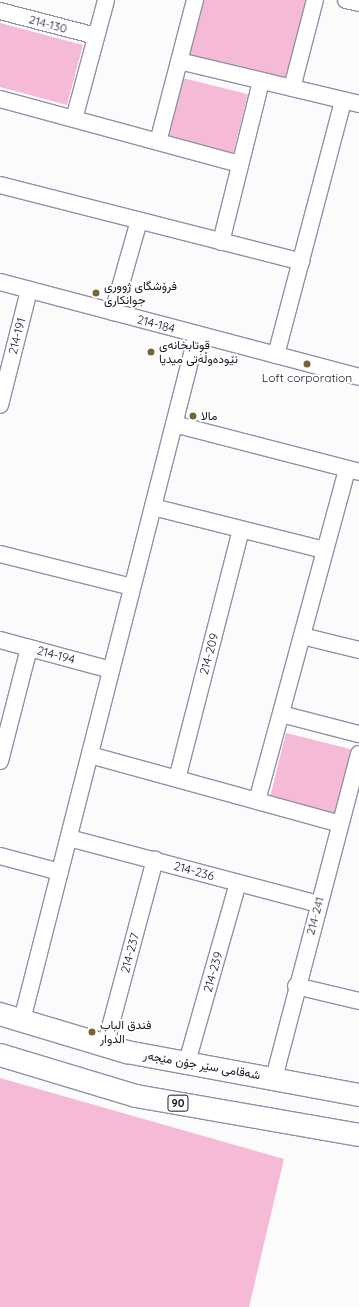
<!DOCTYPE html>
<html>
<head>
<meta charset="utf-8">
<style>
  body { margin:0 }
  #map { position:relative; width:359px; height:1307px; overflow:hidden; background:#fbfbfb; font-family:Quicksand,Vazirmatn,sans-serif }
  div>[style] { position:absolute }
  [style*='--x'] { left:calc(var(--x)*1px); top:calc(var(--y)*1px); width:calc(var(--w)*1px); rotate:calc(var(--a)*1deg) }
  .green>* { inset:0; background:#f5bad5; transform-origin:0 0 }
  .roads { filter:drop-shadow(1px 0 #9190ab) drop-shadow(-1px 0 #9190ab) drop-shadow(0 1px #9190ab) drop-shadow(0 -1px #9190ab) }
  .minor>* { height:16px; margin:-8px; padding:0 8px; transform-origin:8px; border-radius:8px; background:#fff }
  .highway>* { height:22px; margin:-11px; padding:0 11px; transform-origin:11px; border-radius:11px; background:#fff }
  .dots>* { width:11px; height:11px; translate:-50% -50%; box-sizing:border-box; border:2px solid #fff; border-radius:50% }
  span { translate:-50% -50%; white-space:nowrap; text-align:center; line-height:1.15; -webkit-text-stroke:4px #fff; paint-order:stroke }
  .shield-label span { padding:1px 3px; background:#fff; border:1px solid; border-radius:3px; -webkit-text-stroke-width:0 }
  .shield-label { font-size:11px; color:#181822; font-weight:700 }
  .street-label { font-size:12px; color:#181822 }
  .poi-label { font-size:12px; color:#181822 }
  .left { translate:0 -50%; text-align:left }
</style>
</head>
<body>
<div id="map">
  <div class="green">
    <div style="clip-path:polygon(193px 0,315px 0,292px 88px,179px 61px)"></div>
    <div style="clip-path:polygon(0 23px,83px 45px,67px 105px,0 87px)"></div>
    <div style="left:183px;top:78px;width:67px;height:67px;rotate:14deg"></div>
    <div style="left:286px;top:733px;width:69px;height:70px;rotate:14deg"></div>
    <div style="clip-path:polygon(0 1078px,284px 1159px,249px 1307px,0 1307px)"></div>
  </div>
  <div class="roads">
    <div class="minor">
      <div style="--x:346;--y:0;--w:13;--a:13"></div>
      <div style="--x:0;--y:11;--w:99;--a:14.6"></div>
      <div style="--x:179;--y:61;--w:185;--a:13.4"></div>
      <div style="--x:292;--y:88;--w:91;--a:-75.4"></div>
      <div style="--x:0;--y:99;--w:249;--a:15.2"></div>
      <div style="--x:74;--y:119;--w:123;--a:-74.9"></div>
      <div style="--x:158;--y:142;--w:147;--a:-75.4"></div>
      <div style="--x:0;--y:185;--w:311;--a:14.3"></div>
      <div style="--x:221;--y:242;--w:166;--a:-76"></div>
      <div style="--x:0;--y:282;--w:371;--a:14.8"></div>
      <div style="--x:113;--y:312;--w:95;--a:-74.1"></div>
      <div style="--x:276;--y:355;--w:263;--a:-75.2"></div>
      <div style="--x:0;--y:405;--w:119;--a:-75.8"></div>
      <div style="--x:174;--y:424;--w:191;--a:14.5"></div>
      <div style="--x:153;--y:507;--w:176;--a:14.1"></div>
      <div style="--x:0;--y:554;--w:136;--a:14"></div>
      <div style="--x:302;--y:636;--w:59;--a:13.8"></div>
      <div style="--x:0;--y:640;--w:115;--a:15.1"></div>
      <div style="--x:281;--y:714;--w:81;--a:14.4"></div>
      <div style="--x:90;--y:755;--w:259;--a:15.4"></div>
      <div style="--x:0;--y:761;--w:117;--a:-75.6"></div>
      <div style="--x:177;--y:779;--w:257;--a:-75.6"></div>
      <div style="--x:257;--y:801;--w:344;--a:-74.8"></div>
      <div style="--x:69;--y:838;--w:259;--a:14.8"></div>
      <div style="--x:0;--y:856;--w:62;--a:14.9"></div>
      <div style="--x:296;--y:986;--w:65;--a:13.4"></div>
      <div style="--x:22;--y:1020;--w:708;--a:-75.69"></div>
      <div style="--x:105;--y:1046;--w:193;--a:-75"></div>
      <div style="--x:187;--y:1062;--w:186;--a:-74.1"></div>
      <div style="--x:274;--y:1078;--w:335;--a:-75.3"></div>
    </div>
    <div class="highway">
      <div style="--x:0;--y:1014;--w:133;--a:16.7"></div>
      <div style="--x:127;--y:1052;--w:236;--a:10.5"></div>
      <div style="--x:0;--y:1055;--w:142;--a:16.8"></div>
      <div style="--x:136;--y:1096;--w:226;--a:9.9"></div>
    </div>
  </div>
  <div class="dots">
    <div style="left:96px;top:293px;background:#7b6434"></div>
    <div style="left:151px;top:352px;background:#7b6434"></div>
    <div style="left:307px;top:364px;background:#7b6434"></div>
    <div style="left:193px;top:416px;background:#7b6434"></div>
    <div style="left:92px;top:1032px;background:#7b6434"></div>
  </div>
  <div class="shield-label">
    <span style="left:178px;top:1103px">90</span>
  </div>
  <div class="street-label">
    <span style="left:48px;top:24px;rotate:15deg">214-130</span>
    <span style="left:156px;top:324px;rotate:15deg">214-184</span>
    <span style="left:17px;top:336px;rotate:-76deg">214-191</span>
    <span style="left:209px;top:654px;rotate:-75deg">214-209</span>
    <span style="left:56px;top:655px;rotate:15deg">214-194</span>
    <span style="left:194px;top:871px;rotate:15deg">214-236</span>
    <span style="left:315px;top:916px;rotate:-75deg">214-241</span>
    <span style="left:130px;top:953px;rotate:-75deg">214-237</span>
    <span style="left:213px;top:972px;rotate:-74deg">214-239</span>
    <span style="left:202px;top:1065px;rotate:10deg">شەقامی سێر جۆن مێجەر</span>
  </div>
  <div class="poi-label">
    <span class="left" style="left:104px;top:293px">فرۆشگای ژووری<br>جوانکاری</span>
    <span class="left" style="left:159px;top:352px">قوتابخانەی<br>نێودەوڵەتی میدیا</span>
    <span style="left:307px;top:378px">Loft corporation</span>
    <span class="left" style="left:201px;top:416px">مالا</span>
    <span class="left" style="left:100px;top:1032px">فندق الباب<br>الدوار</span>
  </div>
</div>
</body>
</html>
